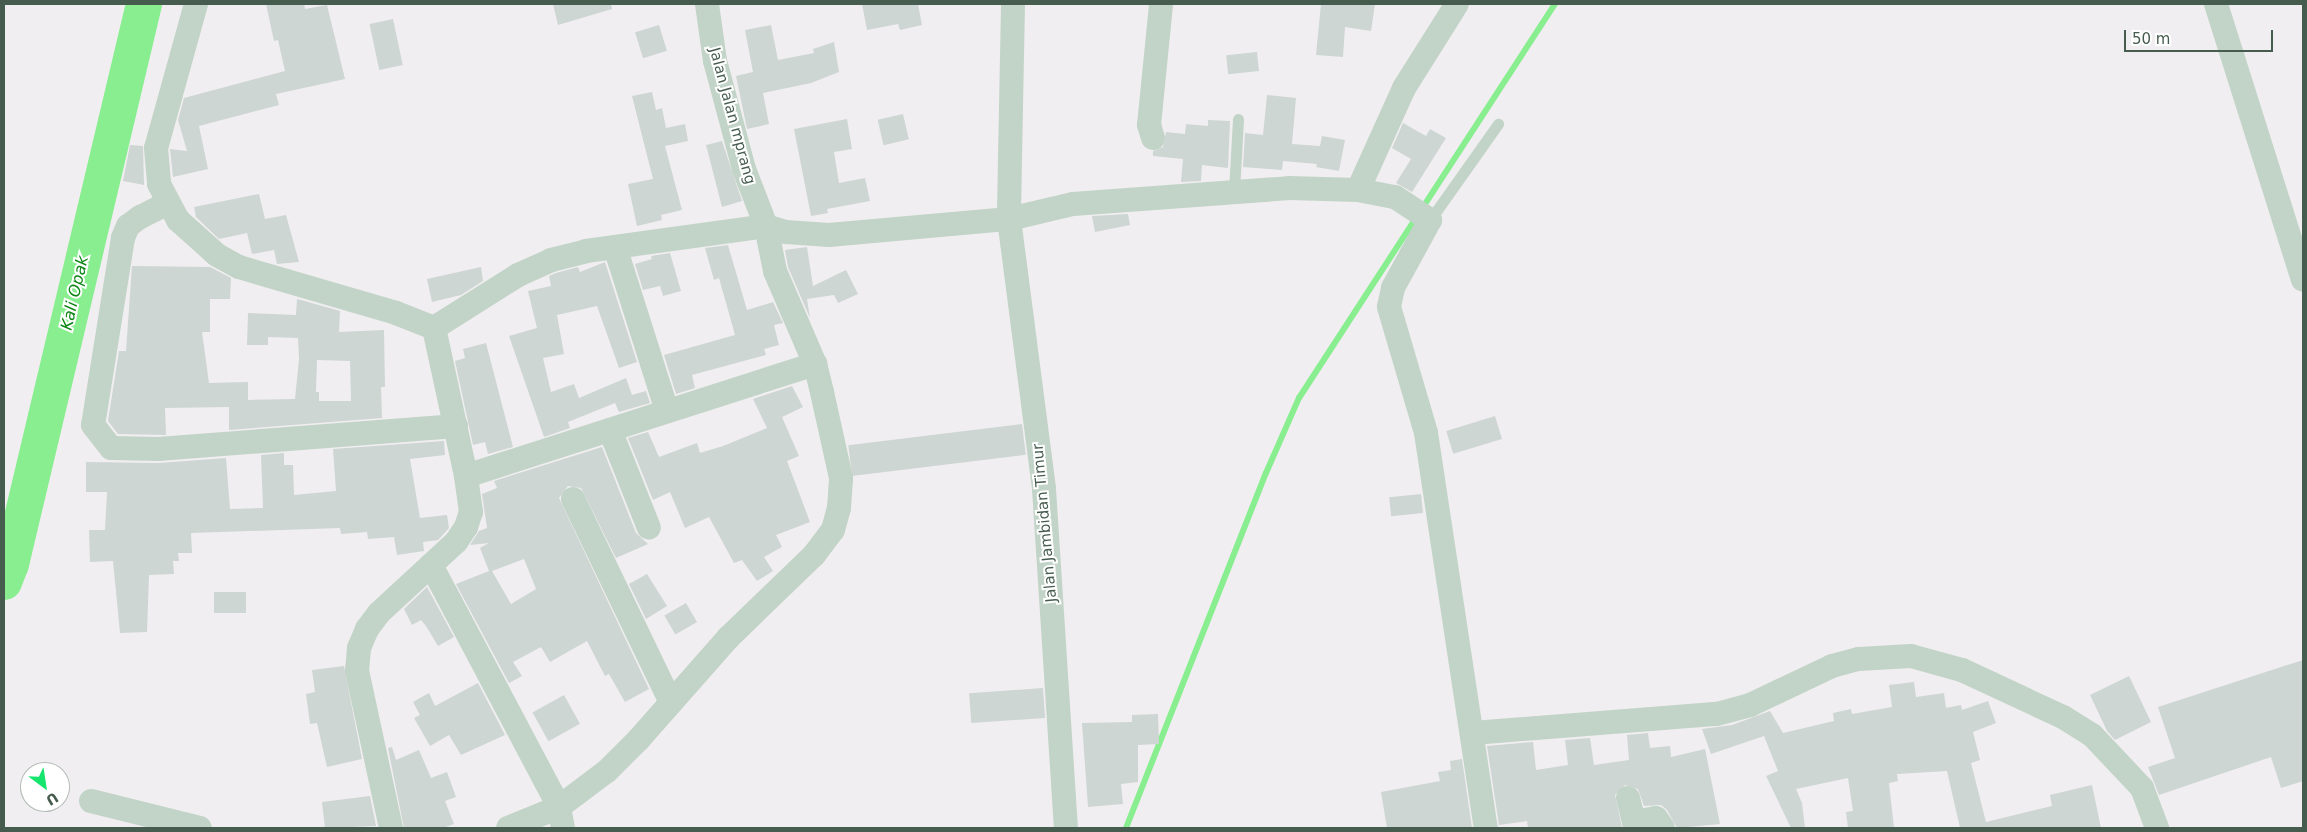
<!DOCTYPE html>
<html>
<head>
<meta charset="utf-8">
<style>
  body { margin:0 }
  #map { position:relative; width:2307px; height:832px; overflow:hidden; background:#f1eef1; font-family:"DejaVu Sans",sans-serif }
  div>[style] { position:absolute }
  [style*='--x'] { left:calc(var(--x)*1px); top:calc(var(--y)*1px); width:calc(var(--w)*1px); rotate:calc(var(--a)*1deg) }
  .stream>* { height:6px; margin:-3px; padding:0 3px; transform-origin:3px; border-radius:3px; background:#88ee8f }
  .river>* { height:36px; margin:-18px; padding:0 18px; transform-origin:18px; border-radius:18px; background:#88ee8f }
  .building>* { inset:0; background:#cdd6d2; transform-origin:0 0 }
  .lane>* { height:11px; margin:-5.5px; padding:0 5.5px; transform-origin:5.5px; border-radius:5.5px; background:#c2d4c7 }
  .street>* { height:24px; margin:-12px; padding:0 12px; transform-origin:12px; border-radius:12px; background:#c2d4c7 }
  span { translate:-50% -50%; white-space:nowrap; text-align:center; line-height:1.15; -webkit-text-stroke:4px #fff; paint-order:stroke }
  .street-label { font-size:15px; color:#465c4e }
  .water-label { font-size:16px; color:#0b8514; font-style:italic }
  .frame { position:absolute; inset:0; border:5px solid #465c4e; pointer-events:none }
  .north { position:absolute; left:20px; top:762px; width:50px; height:50px; box-sizing:border-box; background:#fff; border:1px solid #b5beb8; border-radius:50%; rotate:149deg; font-size:14px; font-weight:700; line-height:20px; text-align:center; color:#465c4e }
  .north::after { content:''; display:block; margin:auto; width:18px; height:22px; background:#15e46d; clip-path:polygon(50% 0,100% 100%,50% 72%,0 100%) }
  .scale { position:absolute; left:2124px; top:30px; width:149px; height:22px; box-sizing:border-box; border:2px solid #465c4e; border-top:0; padding-left:6px; font-size:15px; line-height:18px; white-space:nowrap; color:#465c4e; -webkit-text-stroke:4px #fff; paint-order:stroke }
</style>
</head>
<body>
<div id="map">
  <div class="stream">
    <div style="--x:1126;--y:828;--w:382;--a:-68.5"></div>
    <div style="--x:1266;--y:473;--w:82;--a:-66.3"></div>
    <div style="--x:1299;--y:398;--w:470;--a:-57"></div>
  </div>
  <div class="river">
    <div style="--x:4;--y:582;--w:19;--a:-69"></div>
    <div style="--x:11;--y:564;--w:576;--a:-76.64"></div>
  </div>
  <div class="building">
    <div style="clip-path:polygon(266px 4px,304px 4px,305px 9px,327px 5px,345px 79px,276px 94px,279px 105px,199px 126px,208px 169px,173px 177px,170px 149px,187px 151px,178px 120px,184px 98px,285px 71px,278px 40px,274px 41px)"></div>
    <div style="clip-path:polygon(553px 4px,611px 4px,612px 9px,558px 25px)"></div>
    <div style="clip-path:polygon(862px 4px,918px 4px,922px 25px,900px 30px,898px 24px,867px 30px)"></div>
    <div style="clip-path:polygon(1321px 4px,1375px 4px,1371px 31px,1345px 27px,1343px 57px,1316px 55px)"></div>
    <div style="left:393px;top:19px;width:47px;height:24px;rotate:78deg"></div>
    <div style="left:659px;top:25px;width:27px;height:25px;rotate:73deg"></div>
    <div style="clip-path:polygon(771px 25px,778px 60px,814px 53px,813px 49px,834px 42px,839px 72px,811px 83px,763px 93px,769px 124px,747px 129px,736px 76px,753px 72px,745px 30px)"></div>
    <div style="left:1257px;top:52px;width:19px;height:31px;rotate:84deg"></div>
    <div style="clip-path:polygon(652px 92px,656px 110px,662px 108px,666px 128px,685px 124px,688px 141px,665px 146px,682px 210px,661px 215px,662px 220px,637px 226px,628px 184px,653px 179px,632px 96px)"></div>
    <div style="clip-path:polygon(1267px 95px,1296px 98px,1292px 144px,1320px 146px,1322px 136px,1345px 140px,1339px 171px,1316px 167px,1317px 164px,1283px 161px,1282px 170px,1243px 167px,1245px 133px,1263px 135px)"></div>
    <div style="left:903px;top:114px;width:26px;height:26px;rotate:77deg"></div>
    <div style="clip-path:polygon(847px 119px,852px 149px,834px 152px,839px 183px,865px 178px,870px 201px,827px 209px,828px 213px,811px 216px,794px 129px)"></div>
    <div style="clip-path:polygon(1208px 120px,1230px 121px,1228px 168px,1202px 165px,1201px 181px,1181px 182px,1183px 159px,1153px 156px,1153px 151px,1163px 147px,1166px 132px,1185px 134px,1186px 124px,1208px 126px)"></div>
    <div style="clip-path:polygon(1403px 123px,1426px 136px,1430px 129px,1446px 138px,1412px 192px,1396px 183px,1411px 159px,1392px 148px)"></div>
    <div style="clip-path:polygon(722px 141px,742px 201px,722px 207px,706px 145px)"></div>
    <div style="clip-path:polygon(130px 145px,143px 146px,144px 185px,123px 181px)"></div>
    <div style="clip-path:polygon(259px 194px,265px 219px,286px 215px,299px 262px,277px 264px,274px 250px,252px 254px,247px 233px,219px 239px,196px 217px,194px 207px)"></div>
    <div style="clip-path:polygon(1128px 214px,1130px 225px,1095px 232px,1092px 216px)"></div>
    <div style="clip-path:polygon(728px 245px,747px 310px,773px 302px,783px 323px,774px 325px,779px 345px,764px 349px,766px 355px,692px 375px,695px 388px,676px 394px,664px 355px,735px 335px,719px 278px,714px 280px,705px 248px)"></div>
    <div style="clip-path:polygon(807px 247px,813px 286px,846px 270px,858px 294px,838px 303px,834px 295px,807px 299px,810px 318px,788px 267px,785px 250px)"></div>
    <div style="clip-path:polygon(670px 253px,681px 291px,663px 296px,660px 286px,643px 290px,635px 264px,652px 259px,651px 256px)"></div>
    <div style="clip-path:polygon(605px 262px,637px 362px,619px 368px,597px 306px,557px 315px,564px 354px,543px 358px,551px 392px,574px 384px,579px 398px,626px 378px,632px 395px,646px 391px,650px 403px,619px 412px,615px 403px,568px 422px,570px 428px,544px 437px,509px 336px,537px 328px,528px 291px,551px 286px,549px 276px,556px 273px,578px 267px,580px 272px)"></div>
    <div style="clip-path:polygon(evenodd,132px 266px,210px 267px,231px 278px,230px 299px,210px 299px,210px 332px,202px 332px,209px 383px,248px 382px,248px 400px,295px 399px,299px 359px,298px 338px,268px 337px,268px 345px,247px 345px,248px 313px,296px 315px,297px 299px,301px 300px,340px 311px,339px 332px,384px 330px,385px 387px,381px 387px,382px 418px,229px 430px,229px 407px,165px 408px,166px 435px,118px 434px,108px 421px,119px 351px,126px 351px,132px 266px,317px 360px,350px 361px,351px 401px,319px 401px,319px 392px,316px 392px,317px 360px)"></div>
    <div style="clip-path:polygon(481px 267px,483px 281px,461px 295px,432px 302px,427px 279px)"></div>
    <div style="clip-path:polygon(486px 343px,513px 447px,488px 454px,485px 442px,473px 445px,455px 361px,465px 358px,463px 349px)"></div>
    <div style="clip-path:polygon(792px 386px,803px 407px,782px 417px,799px 456px,787px 461px,810px 522px,776px 535px,782px 547px,764px 557px,773px 571px,757px 581px,742px 560px,734px 563px,709px 517px,685px 528px,670px 492px,653px 500px,628px 438px,648px 432px,659px 457px,697px 443px,700px 453px,723px 446px,767px 428px,753px 399px)"></div>
    <div style="left:1495px;top:416px;width:24px;height:51px;rotate:73deg"></div>
    <div style="left:1022px;top:424px;width:31px;height:175px;rotate:83deg"></div>
    <div style="clip-path:polygon(444px 441px,445px 455px,410px 459px,420px 518px,447px 515px,449px 528px,438px 540px,423px 542px,424px 551px,397px 555px,394px 537px,368px 539px,367px 532px,341px 534px,340px 528px,191px 533px,192px 553px,178px 553px,179px 561px,173px 561px,174px 574px,149px 575px,147px 632px,120px 633px,113px 561px,90px 562px,89px 530px,105px 530px,107px 492px,86px 492px,86px 462px,159px 463px,226px 458px,230px 509px,263px 508px,261px 455px,284px 453px,284px 465px,293px 465px,294px 495px,336px 491px,333px 449px)"></div>
    <div style="clip-path:polygon(evenodd,602px 447px,636px 533px,648px 544px,616px 558px,581px 488px,568px 486px,559px 498px,649px 689px,625px 702px,609px 674px,605px 676px,587px 641px,550px 662px,541px 647px,513px 662px,522px 676px,509px 683px,456px 584px,489px 571px,480px 548px,489px 543px,470px 545px,479px 531px,487px 528px,482px 494px,497px 488px,494px 481px,602px 447px,524px 559px,536px 589px,511px 604px,492px 571px,524px 559px)"></div>
    <div style="left:1421px;top:494px;width:19px;height:32px;rotate:84deg"></div>
    <div style="clip-path:polygon(647px 574px,667px 606px,646px 619px,629px 584px)"></div>
    <div style="clip-path:polygon(427px 587px,454px 637px,438px 646px,426px 626px,421px 620px,412px 625px,404px 609px)"></div>
    <div style="left:246px;top:592px;width:21px;height:32px;rotate:90deg"></div>
    <div style="left:686px;top:603px;width:22px;height:25px;rotate:60deg"></div>
    <div style="clip-path:polygon(2303px 660px,2303px 781px,2281px 788px,2271px 757px,2159px 795px,2148px 767px,2175px 758px,2158px 707px)"></div>
    <div style="clip-path:polygon(344px 666px,362px 759px,327px 767px,317px 723px,310px 724px,306px 694px,315px 692px,312px 670px)"></div>
    <div style="clip-path:polygon(2129px 676px,2151px 722px,2115px 740px,2107px 731px,2090px 695px)"></div>
    <div style="clip-path:polygon(1914px 682px,1916px 697px,1944px 693px,1946px 708px,1961px 705px,1962px 710px,1988px 701px,1996px 723px,1973px 732px,1980px 760px,1971px 763px,1986px 822px,2052px 806px,2050px 795px,2092px 785px,2101px 828px,1960px 828px,1947px 771px,1897px 774px,1898px 781px,1889px 783px,1894px 828px,1848px 828px,1846px 812px,1853px 811px,1848px 778px,1796px 789px,1802px 803px,1805px 828px,1791px 828px,1766px 776px,1778px 771px,1764px 736px,1711px 754px,1702px 729px,1732px 725px,1770px 711px,1783px 733px,1834px 721px,1833px 713px,1851px 709px,1852px 714px,1892px 707px,1889px 685px)"></div>
    <div style="clip-path:polygon(478px 683px,505px 735px,461px 755px,449px 735px,430px 746px,414px 718px,420px 715px,413px 702px,429px 693px,435px 706px)"></div>
    <div style="left:1043px;top:688px;width:30px;height:74px;rotate:86deg"></div>
    <div style="left:564px;top:695px;width:33px;height:36px;rotate:61deg"></div>
    <div style="clip-path:polygon(1158px 714px,1159px 744px,1138px 745px,1138px 782px,1121px 784px,1123px 804px,1088px 807px,1082px 723px,1132px 722px,1132px 715px)"></div>
    <div style="clip-path:polygon(1648px 733px,1650px 748px,1670px 746px,1671px 757px,1705px 749px,1720px 824px,1677px 828px,1667px 810px,1661px 805px,1644px 806px,1638px 789px,1625px 785px,1615px 795px,1622px 828px,1528px 828px,1527px 821px,1499px 825px,1487px 746px,1533px 742px,1536px 770px,1568px 765px,1565px 740px,1590px 738px,1594px 765px,1629px 760px,1627px 735px)"></div>
    <div style="clip-path:polygon(392px 747px,396px 760px,419px 750px,431px 778px,447px 772px,456px 797px,445px 801px,454px 824px,443px 828px,404px 828px,388px 748px)"></div>
    <div style="clip-path:polygon(1462px 759px,1472px 828px,1387px 828px,1381px 792px,1440px 781px,1438px 772px,1451px 770px,1450px 761px)"></div>
    <div style="clip-path:polygon(370px 796px,376px 826px,325px 828px,322px 802px)"></div>
  </div>
  <div class="lane">
    <div style="--x:1234;--y:191;--w:72;--a:-86.8"></div>
    <div style="--x:1430;--y:220;--w:118;--a:-54.7"></div>
  </div>
  <div class="street">
    <div style="--x:196;--y:4;--w:149;--a:105.5"></div>
    <div style="--x:156;--y:148;--w:36;--a:85"></div>
    <div style="--x:159;--y:184;--w:41;--a:62.2"></div>
    <div style="--x:178;--y:220;--w:52;--a:41.9"></div>
    <div style="--x:217;--y:255;--w:25;--a:29"></div>
    <div style="--x:239;--y:267;--w:164;--a:16.3"></div>
    <div style="--x:396;--y:313;--w:41;--a:21.5"></div>
    <div style="--x:434;--y:328;--w:99;--a:-32.2"></div>
    <div style="--x:518;--y:275;--w:36;--a:-24"></div>
    <div style="--x:551;--y:260;--w:36;--a:-14"></div>
    <div style="--x:586;--y:251;--w:182;--a:-7.9"></div>
    <div style="--x:766;--y:226;--w:21;--a:17"></div>
    <div style="--x:786;--y:232;--w:43;--a:4"></div>
    <div style="--x:829;--y:235;--w:181;--a:-5.1"></div>
    <div style="--x:1009;--y:219;--w:272;--a:82.6"></div>
    <div style="--x:1044;--y:489;--w:340;--a:86.3"></div>
    <div style="--x:1013;--y:4;--w:215;--a:91.1"></div>
    <div style="--x:1009;--y:219;--w:66;--a:-13.2"></div>
    <div style="--x:1073;--y:204;--w:217;--a:-4.2"></div>
    <div style="--x:1289;--y:188;--w:69;--a:1.7"></div>
    <div style="--x:1358;--y:190;--w:38;--a:11"></div>
    <div style="--x:1395;--y:197;--w:42;--a:33.3"></div>
    <div style="--x:1430;--y:220;--w:77;--a:118.6"></div>
    <div style="--x:1393;--y:288;--w:19;--a:102"></div>
    <div style="--x:1389;--y:307;--w:131;--a:73.6"></div>
    <div style="--x:1426;--y:433;--w:400;--a:81.4"></div>
    <div style="--x:2216;--y:4;--w:289;--a:72.5"></div>
    <div style="--x:1153;--y:138;--w:14;--a:-107"></div>
    <div style="--x:1149;--y:125;--w:122;--a:-84.3"></div>
    <div style="--x:1358;--y:190;--w:112;--a:-65.7"></div>
    <div style="--x:1404;--y:88;--w:99;--a:-57.8"></div>
    <div style="--x:166;--y:204;--w:29;--a:153"></div>
    <div style="--x:140;--y:217;--w:15;--a:143"></div>
    <div style="--x:128;--y:226;--w:13;--a:113"></div>
    <div style="--x:123;--y:238;--w:189;--a:99.1"></div>
    <div style="--x:93;--y:425;--w:29;--a:52"></div>
    <div style="--x:111;--y:448;--w:47;--a:1.2"></div>
    <div style="--x:158;--y:449;--w:299;--a:-4.4"></div>
    <div style="--x:615;--y:247;--w:172;--a:72.4"></div>
    <div style="--x:610;--y:430;--w:105;--a:68.3"></div>
    <div style="--x:466;--y:476;--w:367;--a:-17.8"></div>
    <div style="--x:573;--y:499;--w:226;--a:64.3"></div>
    <div style="--x:431;--y:565;--w:274;--a:62.1"></div>
    <div style="--x:559;--y:807;--w:55;--a:157.6"></div>
    <div style="--x:1473;--y:733;--w:245;--a:-4.5"></div>
    <div style="--x:1717;--y:714;--w:34;--a:-15"></div>
    <div style="--x:1750;--y:705;--w:91;--a:-25.4"></div>
    <div style="--x:1832;--y:666;--w:28;--a:-15"></div>
    <div style="--x:1859;--y:659;--w:52;--a:-3.3"></div>
    <div style="--x:1911;--y:656;--w:53;--a:15.4"></div>
    <div style="--x:1962;--y:670;--w:111;--a:25"></div>
    <div style="--x:2063;--y:717;--w:34;--a:32"></div>
    <div style="--x:2092;--y:735;--w:73;--a:46.7"></div>
    <div style="--x:2142;--y:788;--w:43;--a:69.4"></div>
    <div style="--x:1628;--y:798;--w:25;--a:76"></div>
    <div style="--x:1634;--y:822;--w:22;--a:-10"></div>
    <div style="--x:1656;--y:818;--w:12;--a:55"></div>
    <div style="--x:91;--y:801;--w:112;--a:13.9"></div>
    <div style="--x:391;--y:828;--w:161;--a:-102.2"></div>
    <div style="--x:357;--y:671;--w:23;--a:-85"></div>
    <div style="--x:359;--y:648;--w:21;--a:-67"></div>
    <div style="--x:367;--y:629;--w:20;--a:-53"></div>
    <div style="--x:379;--y:613;--w:105;--a:-42.7"></div>
    <div style="--x:456;--y:542;--w:18;--a:-56"></div>
    <div style="--x:466;--y:527;--w:16;--a:-72"></div>
    <div style="--x:471;--y:512;--w:36;--a:-98"></div>
    <div style="--x:466;--y:476;--w:151;--a:-102.2"></div>
    <div style="--x:563;--y:828;--w:21;--a:-101"></div>
    <div style="--x:559;--y:807;--w:60;--a:-36.9"></div>
    <div style="--x:607;--y:771;--w:45;--a:-45"></div>
    <div style="--x:639;--y:739;--w:135;--a:-48.6"></div>
    <div style="--x:728;--y:638;--w:120;--a:-44"></div>
    <div style="--x:814;--y:555;--w:31;--a:-53"></div>
    <div style="--x:833;--y:530;--w:23;--a:-75"></div>
    <div style="--x:839;--y:508;--w:30;--a:-86"></div>
    <div style="--x:841;--y:478;--w:88;--a:-102.5"></div>
    <div style="--x:822;--y:392;--w:29;--a:-104"></div>
    <div style="--x:815;--y:364;--w:101;--a:-113.3"></div>
    <div style="--x:775;--y:271;--w:46;--a:-101.3"></div>
    <div style="--x:766;--y:226;--w:61;--a:-111.1"></div>
    <div style="--x:744;--y:169;--w:112;--a:-105"></div>
    <div style="--x:715;--y:61;--w:58;--a:-98"></div>
  </div>
  <div class="street-label">
    <span style="left:732px;top:116px;rotate:75deg">Jalan Jalan mprang</span>
    <span style="left:1045px;top:523px;rotate:-95deg">Jalan Jambidan Timur</span>
  </div>
  <div class="water-label">
    <span style="left:75px;top:293px;rotate:-77deg">Kali Opak</span>
  </div>
  <div class="frame"></div>
  <div class="north">U</div>
  <div class="scale">50 m</div>
</div>
</body>
</html>
